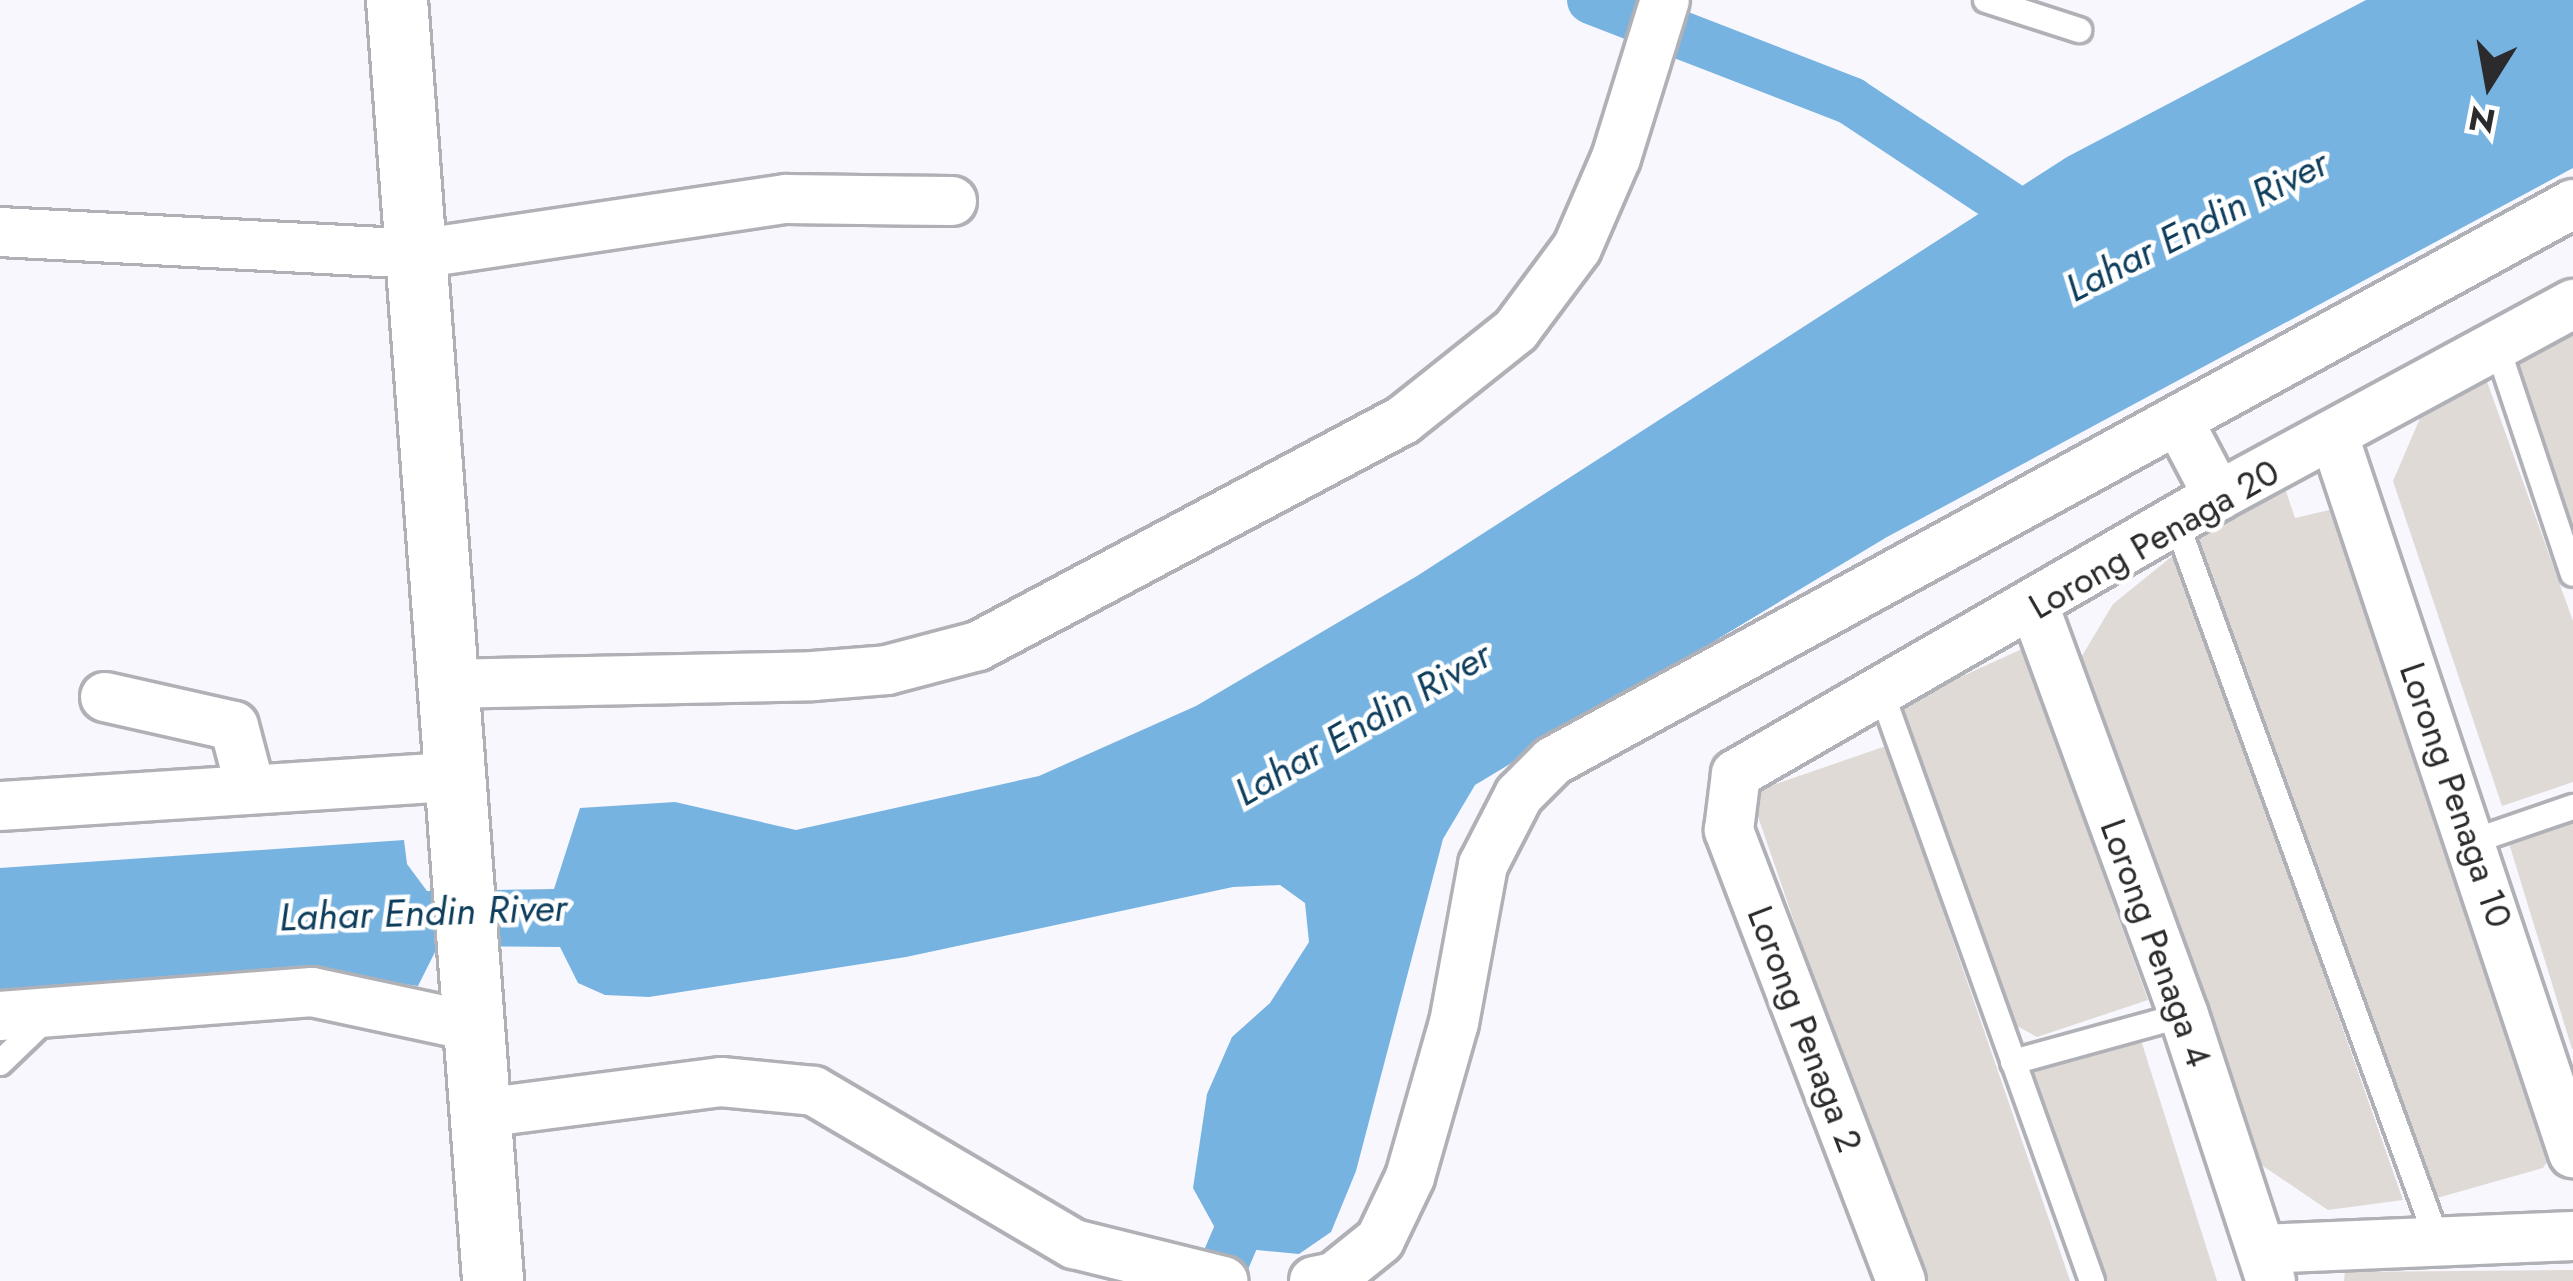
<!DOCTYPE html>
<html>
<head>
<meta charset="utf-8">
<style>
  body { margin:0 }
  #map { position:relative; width:2573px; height:1281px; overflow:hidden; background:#f7f7fd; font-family:Jost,sans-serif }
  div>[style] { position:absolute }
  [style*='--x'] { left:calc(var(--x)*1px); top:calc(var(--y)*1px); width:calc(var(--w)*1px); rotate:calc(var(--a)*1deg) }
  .water>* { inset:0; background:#77b3e1 }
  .canal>* { height:48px; margin:-24px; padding:0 24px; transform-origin:24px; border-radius:24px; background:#77b3e1 }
  .building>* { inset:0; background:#e0dad6; transform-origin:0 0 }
  .roads { filter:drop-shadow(3px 0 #b0b1b6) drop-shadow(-3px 0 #b0b1b6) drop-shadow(0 3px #b0b1b6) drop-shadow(0 -3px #b0b1b6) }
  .service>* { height:24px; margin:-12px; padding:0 12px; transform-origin:12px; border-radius:12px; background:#fff }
  .minor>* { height:48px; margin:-24px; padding:0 24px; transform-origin:24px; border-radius:24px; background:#fff }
  .tertiary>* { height:60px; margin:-30px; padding:0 30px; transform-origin:30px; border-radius:30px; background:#fff }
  span { translate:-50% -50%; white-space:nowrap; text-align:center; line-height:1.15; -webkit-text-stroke:9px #fff; paint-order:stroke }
  .street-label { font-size:36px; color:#2b2b2d }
  .water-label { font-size:39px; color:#0f3e5d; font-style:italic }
  .north { position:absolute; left:2429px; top:24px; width:120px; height:120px; -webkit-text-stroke:9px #fff; paint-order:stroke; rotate:191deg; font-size:33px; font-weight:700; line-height:48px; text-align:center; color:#2b2b2d }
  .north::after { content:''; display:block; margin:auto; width:42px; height:54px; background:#2b2b2d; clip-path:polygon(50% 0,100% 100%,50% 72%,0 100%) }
</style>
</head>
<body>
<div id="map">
  <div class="water">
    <div style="clip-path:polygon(2366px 0,2573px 0,2573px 168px,1887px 537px,1475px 785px,1443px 839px,1356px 1171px,1331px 1232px,1299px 1254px,1257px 1250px,1215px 1228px,1193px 1188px,1207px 1094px,1232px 1037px,1270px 1003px,1309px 942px,1305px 903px,1280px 885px,1233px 887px,906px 957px,649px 997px,605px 995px,578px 983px,560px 947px,438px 946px,418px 986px,312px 971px,0 997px,0 868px,404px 840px,407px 864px,427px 891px,554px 889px,580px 808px,675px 802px,796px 830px,1039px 776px,1196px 706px,1417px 576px,2067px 157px)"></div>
  </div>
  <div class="canal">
    <div style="--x:1591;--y:0;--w:279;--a:21.2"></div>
    <div style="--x:1851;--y:101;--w:227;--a:33.5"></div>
    <div style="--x:2040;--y:226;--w:17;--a:77"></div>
    <div style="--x:1217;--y:1281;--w:110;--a:-66.9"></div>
  </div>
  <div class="building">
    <div style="clip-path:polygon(2573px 325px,2573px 528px,2572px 528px,2512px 352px)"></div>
    <div style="clip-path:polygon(2485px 376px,2573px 621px,2573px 782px,2502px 806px,2393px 481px,2427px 402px)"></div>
    <div style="clip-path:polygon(2286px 491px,2295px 518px,2338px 508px,2557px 1148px,2543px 1168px,2430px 1200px,2194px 534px)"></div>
    <div style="clip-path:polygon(2176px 553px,2403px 1200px,2328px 1210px,2260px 1164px,2079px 661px,2113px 604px)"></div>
    <div style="clip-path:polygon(2022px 649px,2148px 1000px,2037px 1037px,2015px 1025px,1899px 705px)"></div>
    <div style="left:1886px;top:746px;width:567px;height:144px;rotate:71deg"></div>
    <div style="clip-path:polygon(2573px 819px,2573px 1049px,2572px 1049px,2508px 840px)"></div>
    <div style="clip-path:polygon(2140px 1037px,2217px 1281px,2104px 1281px,2031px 1069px)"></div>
    <div style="clip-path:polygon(2573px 1270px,2573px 1281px,2344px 1281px,2345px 1272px)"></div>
  </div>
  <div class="roads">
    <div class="service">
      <div style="--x:1986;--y:0;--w:98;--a:17.9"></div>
      <div style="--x:2497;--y:346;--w:240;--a:71.6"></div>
      <div style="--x:2177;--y:524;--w:759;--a:70.04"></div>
      <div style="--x:1881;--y:691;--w:627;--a:70.32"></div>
      <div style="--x:2474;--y:841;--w:105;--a:-19"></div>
      <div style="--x:2013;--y:1062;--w:177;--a:-15.4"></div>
      <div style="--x:0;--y:1063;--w:66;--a:-43.8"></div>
    </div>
    <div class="minor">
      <div style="--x:0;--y:232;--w:418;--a:3"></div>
      <div style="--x:417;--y:254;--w:373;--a:-8.5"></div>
      <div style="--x:786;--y:199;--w:166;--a:0.7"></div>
      <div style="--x:2179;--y:422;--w:84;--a:62.2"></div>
      <div style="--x:2335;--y:439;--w:753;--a:71.57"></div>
      <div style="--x:2035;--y:608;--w:433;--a:69.9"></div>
      <div style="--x:2184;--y:1015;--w:280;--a:71.9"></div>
      <div style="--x:445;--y:684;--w:368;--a:-1.2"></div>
      <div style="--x:813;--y:676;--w:74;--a:-4.6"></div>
      <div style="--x:887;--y:670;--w:94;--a:-14.8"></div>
      <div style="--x:978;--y:646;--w:481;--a:-28"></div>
      <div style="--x:1403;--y:420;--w:144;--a:-38.5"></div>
      <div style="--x:1516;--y:330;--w:102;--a:-53.4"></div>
      <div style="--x:1577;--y:248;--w:98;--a:-66.6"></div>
      <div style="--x:1616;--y:158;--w:165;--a:-72.8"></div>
      <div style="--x:105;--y:697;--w:132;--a:12.7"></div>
      <div style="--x:234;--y:726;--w:63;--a:75.3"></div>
      <div style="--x:0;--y:806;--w:453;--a:-3.7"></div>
      <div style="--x:0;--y:1016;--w:313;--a:-4.4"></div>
      <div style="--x:312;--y:992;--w:167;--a:12.1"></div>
      <div style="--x:482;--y:1113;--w:241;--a:-7.4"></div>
      <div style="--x:721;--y:1082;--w:93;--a:5.5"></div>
      <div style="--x:814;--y:1091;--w:302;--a:30.5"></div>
      <div style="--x:1074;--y:1244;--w:154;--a:13.9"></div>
      <div style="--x:2261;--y:1249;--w:312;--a:-2.4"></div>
      <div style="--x:1314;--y:1281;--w:20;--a:-11"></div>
      <div style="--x:1334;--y:1277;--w:59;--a:-38.8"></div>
      <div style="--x:1380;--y:1240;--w:70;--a:-64.5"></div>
      <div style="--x:1410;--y:1177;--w:160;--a:-74.1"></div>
      <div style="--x:1454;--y:1023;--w:161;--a:-79.6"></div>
      <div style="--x:1483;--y:865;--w:79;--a:-62.8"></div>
      <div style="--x:1519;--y:795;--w:48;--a:-45"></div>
      <div style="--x:1553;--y:761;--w:1162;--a:-28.64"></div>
      <div style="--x:1901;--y:1281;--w:483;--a:-110.9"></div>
      <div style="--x:1729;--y:830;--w:56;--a:-82.9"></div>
      <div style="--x:1736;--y:774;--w:556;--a:-29.97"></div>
      <div style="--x:2218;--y:496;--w:404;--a:-28.4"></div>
    </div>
    <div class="tertiary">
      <div style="--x:397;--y:0;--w:1285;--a:85.71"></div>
    </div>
  </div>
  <div class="street-label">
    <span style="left:2154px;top:539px;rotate:-30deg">Lorong Penaga 20</span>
    <span style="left:2456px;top:795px;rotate:71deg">Lorong Penaga 10</span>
    <span style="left:2156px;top:943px;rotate:70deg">Lorong Penaga 4</span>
    <span style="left:1805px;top:1029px;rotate:69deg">Lorong Penaga 2</span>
  </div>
  <div class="water-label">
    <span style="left:2197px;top:226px;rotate:-27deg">Lahar Endin River</span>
    <span style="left:1363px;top:724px;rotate:-30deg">Lahar Endin River</span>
    <span style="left:423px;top:913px;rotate:-2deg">Lahar Endin River</span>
  </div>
  <div class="north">N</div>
</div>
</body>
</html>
